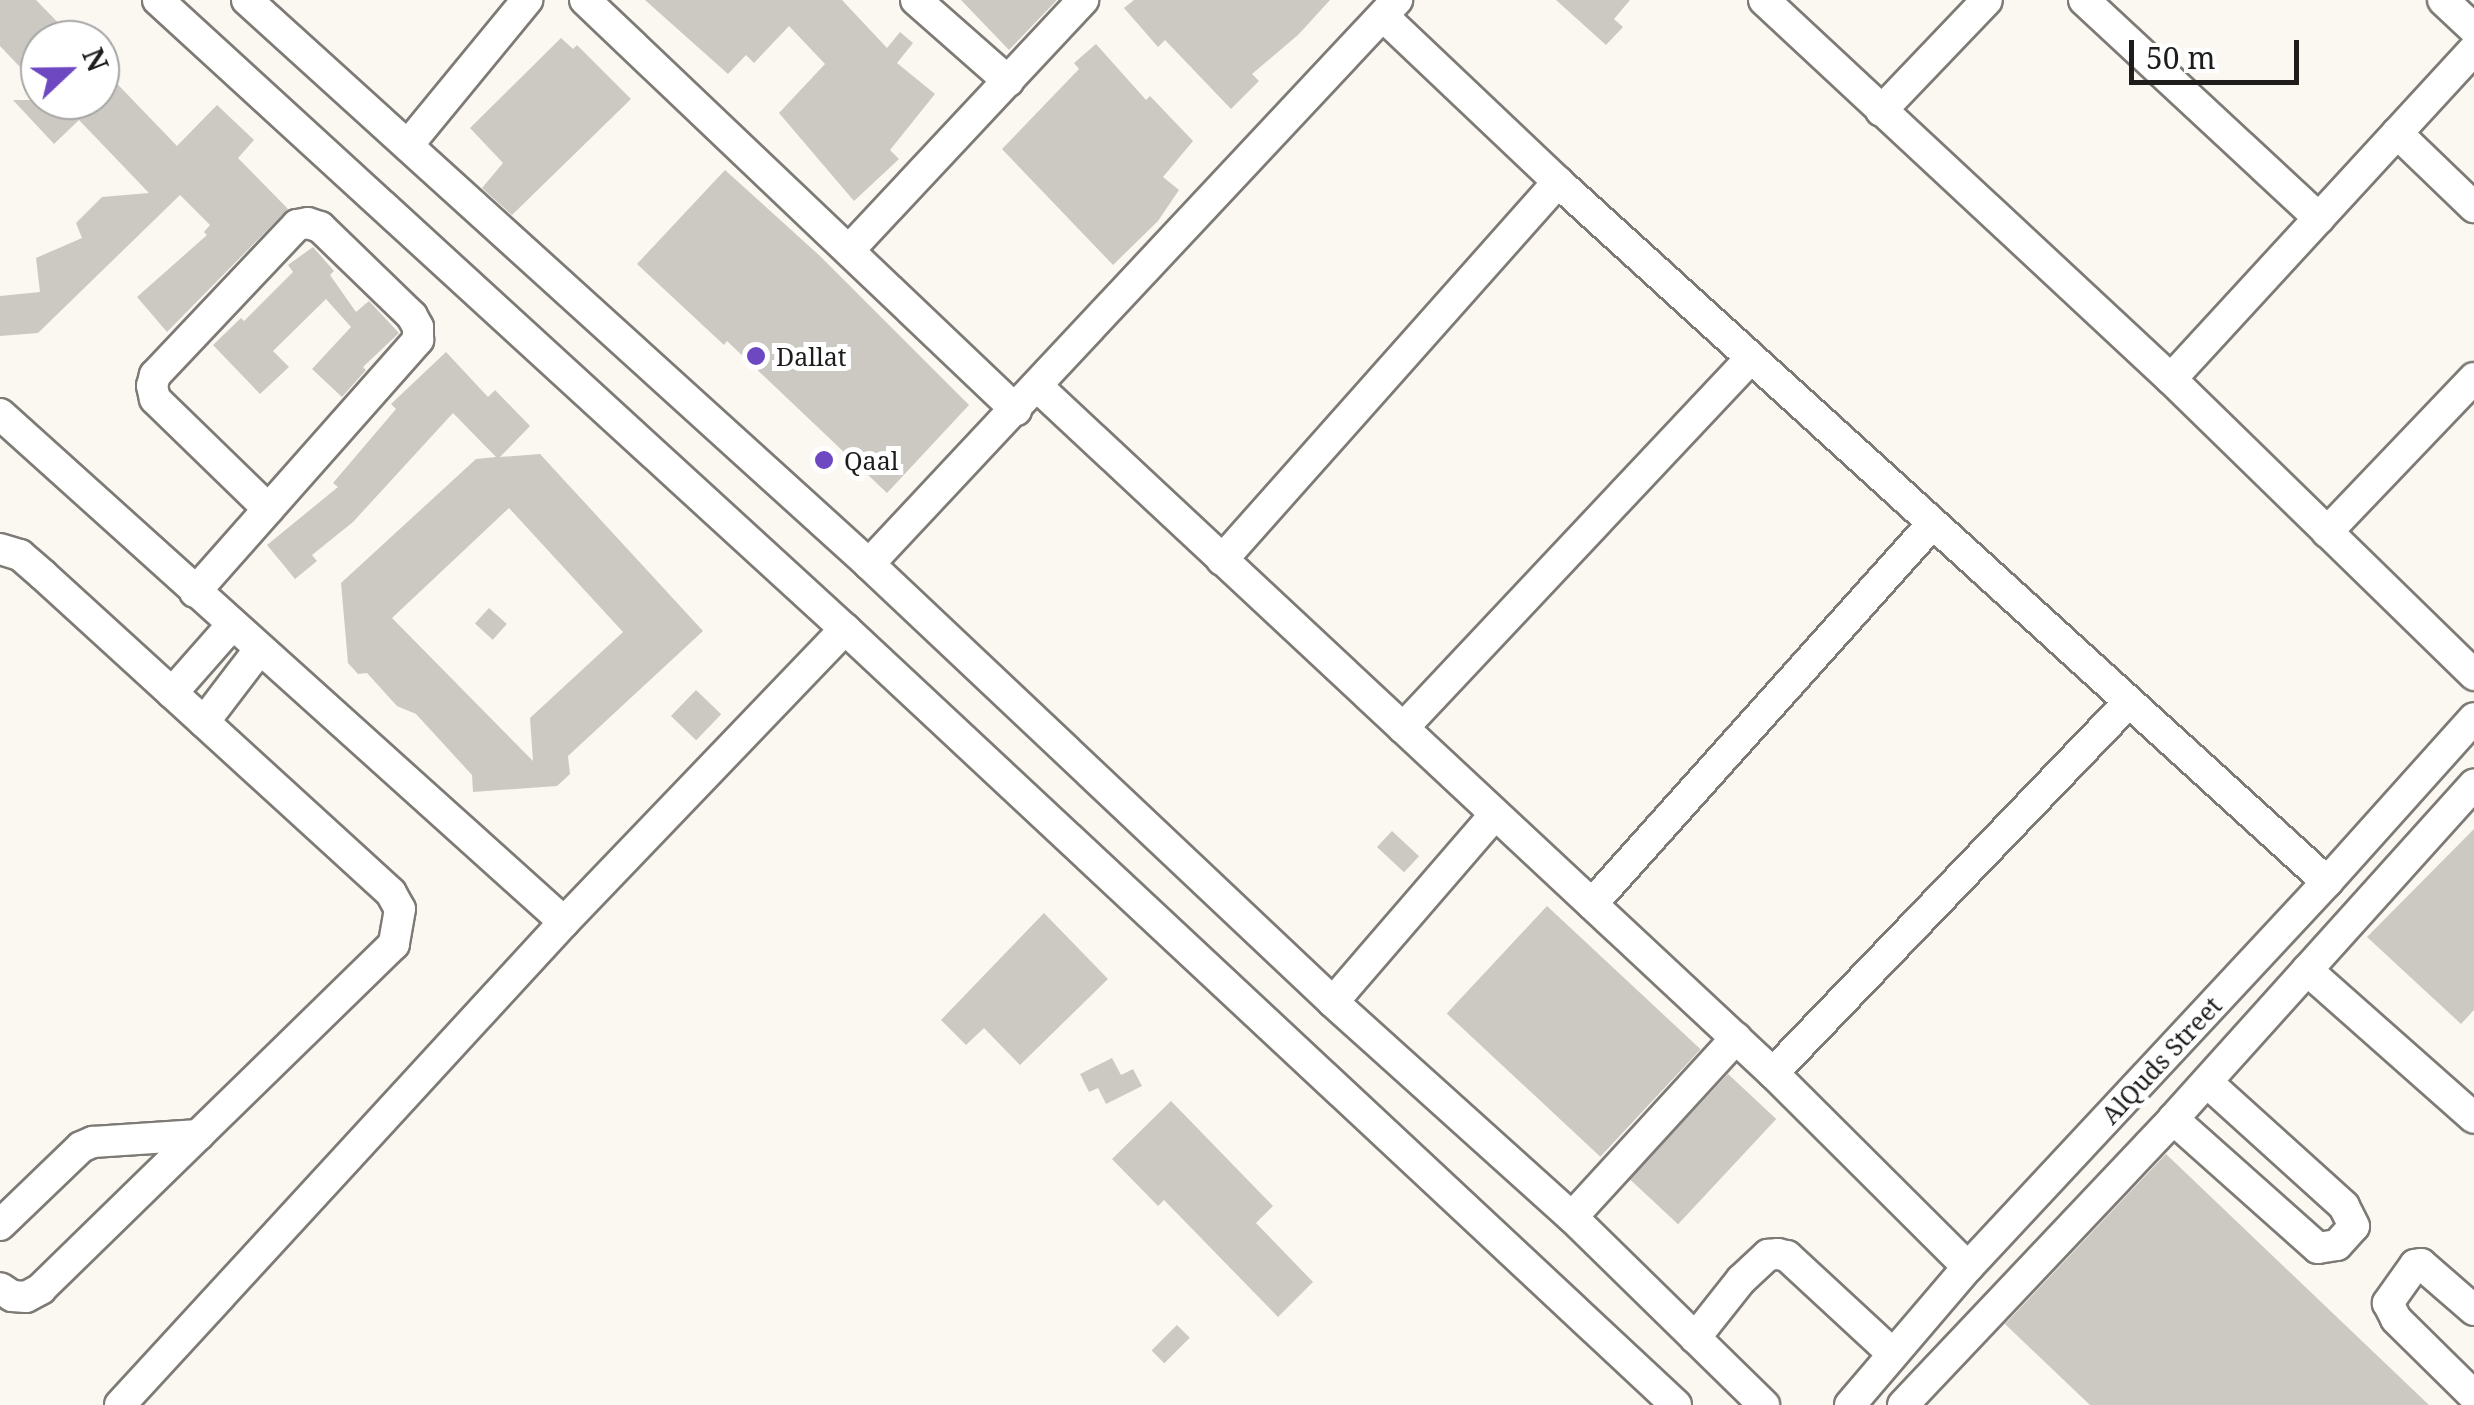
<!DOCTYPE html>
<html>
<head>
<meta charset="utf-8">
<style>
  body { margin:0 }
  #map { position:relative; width:2474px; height:1405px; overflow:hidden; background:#fbf7f1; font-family:"Noto Serif",serif }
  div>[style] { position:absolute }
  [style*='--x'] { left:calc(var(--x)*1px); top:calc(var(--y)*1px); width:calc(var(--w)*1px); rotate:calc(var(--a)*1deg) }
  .building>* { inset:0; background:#ccc9c3; transform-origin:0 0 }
  .roads { filter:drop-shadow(2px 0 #7e7b76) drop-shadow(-2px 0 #7e7b76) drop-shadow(0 2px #7e7b76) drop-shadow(0 -2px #7e7b76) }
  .minor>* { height:30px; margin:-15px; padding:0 15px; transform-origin:15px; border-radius:15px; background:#fff }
  .dots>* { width:28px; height:28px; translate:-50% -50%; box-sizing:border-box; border:5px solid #fff; border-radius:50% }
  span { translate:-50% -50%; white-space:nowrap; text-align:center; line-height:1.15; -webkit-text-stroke:10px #fff; paint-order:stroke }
  .poi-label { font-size:25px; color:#1e1d1b }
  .left { translate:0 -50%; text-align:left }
  .street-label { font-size:25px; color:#1e1d1b }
  .north { position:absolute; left:20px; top:20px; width:100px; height:100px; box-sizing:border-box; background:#fff; border:2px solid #a5a5a4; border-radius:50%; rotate:68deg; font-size:28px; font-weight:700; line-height:40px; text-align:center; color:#1e1d1b }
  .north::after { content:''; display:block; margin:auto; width:35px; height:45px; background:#6d48c1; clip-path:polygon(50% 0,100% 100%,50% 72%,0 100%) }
  .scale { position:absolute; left:2129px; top:40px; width:170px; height:45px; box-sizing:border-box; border:5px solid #1e1d1b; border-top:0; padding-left:12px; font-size:30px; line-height:35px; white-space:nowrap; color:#1e1d1b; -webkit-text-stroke:8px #fff; paint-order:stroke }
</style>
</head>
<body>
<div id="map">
  <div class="building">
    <div style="clip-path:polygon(0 0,36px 0,75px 40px,40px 40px,40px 88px,0 46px)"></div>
    <div style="clip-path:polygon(645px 0,842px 0,887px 48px,900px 32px,913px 43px,897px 63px,935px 94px,890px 150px,899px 159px,854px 201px,779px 113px,825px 64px,789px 26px,754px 63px,746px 55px,728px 74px)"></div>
    <div style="clip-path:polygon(961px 0,1057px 0,1009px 50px)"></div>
    <div style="clip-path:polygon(1134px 0,1330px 0,1298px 35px,1252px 74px,1259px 81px,1231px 109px,1165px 40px,1158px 47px,1124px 8px)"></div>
    <div style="clip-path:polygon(1556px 0,1630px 0,1614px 19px,1623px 27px,1606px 45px)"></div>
    <div style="clip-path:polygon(561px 38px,573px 49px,577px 45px,631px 99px,512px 215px,482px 188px,503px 163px,470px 128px)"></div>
    <div style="clip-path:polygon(1096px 44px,1146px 100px,1150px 96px,1193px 141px,1163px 177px,1179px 190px,1158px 221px,1113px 265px,1002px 149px,1079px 69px,1074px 63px)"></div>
    <div style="clip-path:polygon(100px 66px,177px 146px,217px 105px,254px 140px,238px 158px,288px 209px,167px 332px,137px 297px,207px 235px,204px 232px,210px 225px,180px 195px,38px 333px,0 336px,0 296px,40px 292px,36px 258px,82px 238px,76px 223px,102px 197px,149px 193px,79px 120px,54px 144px,13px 100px,100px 100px)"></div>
    <div style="clip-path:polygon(725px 170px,820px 256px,969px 405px,887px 493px,727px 341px,724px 345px,637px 264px)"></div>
    <div style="clip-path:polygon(313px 247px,334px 271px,330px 275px,356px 312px,369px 301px,399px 333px,363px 367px,366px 370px,342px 397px,312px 369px,351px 327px,326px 299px,273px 351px,289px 367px,260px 394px,213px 345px,241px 318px,244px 321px,293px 272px,288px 265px)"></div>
    <div style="clip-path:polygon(evenodd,446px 352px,488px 397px,495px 390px,530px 426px,500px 457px,540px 454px,703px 631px,568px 756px,570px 774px,557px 786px,473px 792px,472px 775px,416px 714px,397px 706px,367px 673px,358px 674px,348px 663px,341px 583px,476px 459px,496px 457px,453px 413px,353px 522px,312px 555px,317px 561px,295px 579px,267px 545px,338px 487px,333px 483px,396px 409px,391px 404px,446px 352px,509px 508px,623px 632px,530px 718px,533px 761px,392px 618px,509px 508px)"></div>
    <div style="left:489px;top:608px;width:24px;height:21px;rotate:42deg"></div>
    <div style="left:696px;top:690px;width:35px;height:36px;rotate:44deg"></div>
    <div style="clip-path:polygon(2474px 829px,2474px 1010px,2461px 1024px,2367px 937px)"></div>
    <div style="left:1392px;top:831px;width:37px;height:22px;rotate:43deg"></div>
    <div style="left:1547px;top:906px;width:210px;height:147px;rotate:43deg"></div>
    <div style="clip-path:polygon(1044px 913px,1108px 979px,1020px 1065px,984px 1028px,966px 1045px,941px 1020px)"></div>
    <div style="clip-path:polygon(1112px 1058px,1121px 1075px,1133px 1069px,1142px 1086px,1106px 1104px,1098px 1088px,1089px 1092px,1080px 1074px)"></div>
    <div style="left:1728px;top:1074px;width:66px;height:144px;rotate:43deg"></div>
    <div style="clip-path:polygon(1171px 1101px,1273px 1206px,1256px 1223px,1313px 1282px,1278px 1317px,1164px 1200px,1158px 1206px,1112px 1159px)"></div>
    <div style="clip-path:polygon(2166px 1154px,2429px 1405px,2090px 1405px,2005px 1324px)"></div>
    <div style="left:1177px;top:1325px;width:18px;height:36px;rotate:45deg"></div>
  </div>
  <div class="roads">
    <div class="minor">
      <div style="--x:158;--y:0;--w:931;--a:42.48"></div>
      <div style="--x:845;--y:629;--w:1137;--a:43.04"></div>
      <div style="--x:247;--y:0;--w:840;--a:42.2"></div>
      <div style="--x:869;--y:564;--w:638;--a:43.35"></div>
      <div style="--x:1333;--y:1002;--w:321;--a:42"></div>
      <div style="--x:1572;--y:1217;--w:269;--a:44.4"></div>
      <div style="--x:585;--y:0;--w:595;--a:43.57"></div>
      <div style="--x:916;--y:0;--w:123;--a:41.4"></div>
      <div style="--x:1764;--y:0;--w:556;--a:42.96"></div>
      <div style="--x:2171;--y:379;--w:424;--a:44.3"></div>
      <div style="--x:2084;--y:0;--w:321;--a:42.9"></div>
      <div style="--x:2443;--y:0;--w:42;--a:43.1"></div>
      <div style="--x:1383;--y:16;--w:241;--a:43.5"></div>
      <div style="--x:1558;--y:182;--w:1040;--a:42.31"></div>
      <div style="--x:1881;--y:111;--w:153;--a:-46.3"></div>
      <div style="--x:2397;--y:133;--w:107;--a:43.9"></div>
      <div style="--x:408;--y:145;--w:188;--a:-50.6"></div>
      <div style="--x:851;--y:248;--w:340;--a:-46.9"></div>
      <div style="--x:2171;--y:379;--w:448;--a:-47.4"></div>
      <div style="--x:1038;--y:387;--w:1005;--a:43.03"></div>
      <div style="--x:1773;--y:1073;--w:275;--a:44.9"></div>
      <div style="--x:0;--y:414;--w:759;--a:42.01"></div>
      <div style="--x:2327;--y:532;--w:213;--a:-46.3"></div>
      <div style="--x:0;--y:549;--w:21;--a:17"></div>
      <div style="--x:20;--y:555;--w:30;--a:41"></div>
      <div style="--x:43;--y:575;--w:471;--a:42.4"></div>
      <div style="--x:391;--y:893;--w:18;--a:61"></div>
      <div style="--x:400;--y:909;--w:36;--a:100"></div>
      <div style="--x:394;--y:944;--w:494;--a:135.7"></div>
      <div style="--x:41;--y:1289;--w:17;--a:152"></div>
      <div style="--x:26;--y:1297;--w:14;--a:-176"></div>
      <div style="--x:12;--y:1296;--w:14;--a:-146"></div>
      <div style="--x:1222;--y:560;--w:506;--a:-48.37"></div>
      <div style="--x:869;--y:564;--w:773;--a:-46.89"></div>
      <div style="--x:195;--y:592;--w:337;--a:-48.5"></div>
      <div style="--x:418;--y:340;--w:13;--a:-90"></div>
      <div style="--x:418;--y:327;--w:13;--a:-119"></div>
      <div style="--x:412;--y:316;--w:128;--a:-135.9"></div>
      <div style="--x:320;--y:227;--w:13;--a:-162"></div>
      <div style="--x:308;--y:223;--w:11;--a:170"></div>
      <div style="--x:297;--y:225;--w:207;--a:133.4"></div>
      <div style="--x:155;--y:375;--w:11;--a:105"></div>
      <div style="--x:152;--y:386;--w:13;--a:77"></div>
      <div style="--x:155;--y:399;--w:158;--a:44.2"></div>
      <div style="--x:172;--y:693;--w:91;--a:-48.6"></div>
      <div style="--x:204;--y:722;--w:91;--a:-52.6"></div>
      <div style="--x:1403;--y:728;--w:508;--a:-46.76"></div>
      <div style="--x:1592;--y:904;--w:511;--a:-48.17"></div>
      <div style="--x:2307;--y:970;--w:223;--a:41.5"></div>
      <div style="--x:1333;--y:1002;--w:248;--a:-49.2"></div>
      <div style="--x:1773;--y:1073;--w:514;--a:-46.18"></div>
      <div style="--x:2173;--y:1119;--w:194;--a:41.7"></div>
      <div style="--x:2318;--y:1248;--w:19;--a:-9"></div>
      <div style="--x:2337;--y:1245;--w:25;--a:-48"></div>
      <div style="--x:2354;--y:1226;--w:22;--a:-117"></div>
      <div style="--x:2344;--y:1206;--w:185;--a:-137.9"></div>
      <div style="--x:1572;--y:1217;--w:243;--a:-47.5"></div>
      <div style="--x:0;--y:1225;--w:112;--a:-43.9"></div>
      <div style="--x:81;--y:1147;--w:13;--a:-23"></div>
      <div style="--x:93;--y:1142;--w:106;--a:-3.8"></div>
      <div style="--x:2474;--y:1310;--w:70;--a:-139"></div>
      <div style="--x:2421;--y:1264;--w:6;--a:171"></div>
      <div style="--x:2415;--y:1265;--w:47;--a:125.4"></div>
      <div style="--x:2388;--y:1303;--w:18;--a:63"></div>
      <div style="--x:2396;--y:1319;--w:110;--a:44.6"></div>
      <div style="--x:1695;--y:1338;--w:74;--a:-51.6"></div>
      <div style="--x:1741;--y:1280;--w:37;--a:-43"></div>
      <div style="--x:1768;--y:1255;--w:10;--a:-6"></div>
      <div style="--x:1778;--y:1254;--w:9;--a:13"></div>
      <div style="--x:1787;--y:1256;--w:144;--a:42.8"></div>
      <div style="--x:120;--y:1405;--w:656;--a:-47.41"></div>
      <div style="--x:564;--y:922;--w:406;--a:-46.2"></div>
      <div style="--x:1850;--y:1405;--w:182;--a:-49.5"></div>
      <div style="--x:1968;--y:1267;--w:526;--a:-47"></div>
      <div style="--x:2327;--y:882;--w:220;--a:-48.1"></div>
      <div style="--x:1903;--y:1405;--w:393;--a:-46.6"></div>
      <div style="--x:2173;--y:1119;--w:450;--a:-48"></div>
    </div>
  </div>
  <div class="dots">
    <div style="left:756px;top:356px;background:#6d48c1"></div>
    <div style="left:824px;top:460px;background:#6d48c1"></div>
  </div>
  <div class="poi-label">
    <span class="left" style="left:776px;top:356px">Dallat</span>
    <span class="left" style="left:844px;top:460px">Qaal</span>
  </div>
  <div class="street-label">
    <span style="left:2161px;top:1060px;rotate:-47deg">AlQuds Street</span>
  </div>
  <div class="north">N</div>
  <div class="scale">50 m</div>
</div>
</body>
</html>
